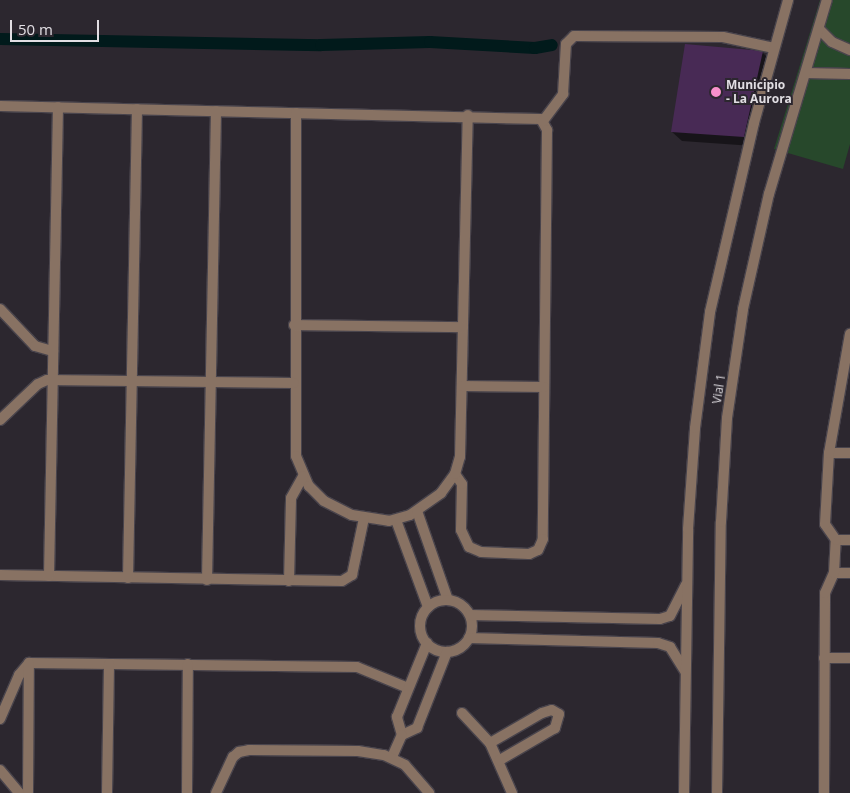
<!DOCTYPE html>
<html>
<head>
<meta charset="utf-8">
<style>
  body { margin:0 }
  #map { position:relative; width:850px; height:793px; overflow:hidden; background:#2c272f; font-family:"Open Sans",sans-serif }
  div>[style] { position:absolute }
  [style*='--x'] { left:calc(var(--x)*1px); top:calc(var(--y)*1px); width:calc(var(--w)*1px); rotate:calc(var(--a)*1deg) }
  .green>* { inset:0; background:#27482b }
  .shadow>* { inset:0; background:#0007 }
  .canal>* { height:12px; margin:-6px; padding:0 6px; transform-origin:6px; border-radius:6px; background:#011a1b }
  .building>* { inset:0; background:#482a55 }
  .roads { filter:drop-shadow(1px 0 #49444c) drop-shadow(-1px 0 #49444c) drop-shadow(0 1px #49444c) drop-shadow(0 -1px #49444c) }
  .minor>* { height:10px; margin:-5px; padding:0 5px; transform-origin:5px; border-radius:5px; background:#887263 }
  .minor>.ring { margin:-5px; padding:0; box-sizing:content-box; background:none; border:10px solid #887263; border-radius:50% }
  .tertiary>* { height:10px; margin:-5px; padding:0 5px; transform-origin:5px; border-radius:5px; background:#887263 }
  .dots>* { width:14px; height:14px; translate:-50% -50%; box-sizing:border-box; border:2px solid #2c272f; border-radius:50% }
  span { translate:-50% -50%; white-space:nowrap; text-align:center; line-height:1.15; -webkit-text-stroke:4px #2c272f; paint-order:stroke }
  .poi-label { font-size:12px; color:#e1dee3; font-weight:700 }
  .left { translate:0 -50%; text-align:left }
  .street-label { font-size:12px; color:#e1dee3 }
  .scale { position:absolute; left:10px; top:20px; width:89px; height:22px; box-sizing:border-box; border:2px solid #e1dee3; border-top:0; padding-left:6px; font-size:15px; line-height:18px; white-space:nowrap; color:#e1dee3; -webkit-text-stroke:4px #2c272f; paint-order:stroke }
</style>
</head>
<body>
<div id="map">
  <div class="green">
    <div style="clip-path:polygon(820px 0,850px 0,850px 144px,843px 169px,774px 149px)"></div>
  </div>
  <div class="shadow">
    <div style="clip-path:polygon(763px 53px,772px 62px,753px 146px,682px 141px,672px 132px)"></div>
  </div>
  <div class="canal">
    <div style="--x:0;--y:39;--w:321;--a:1.1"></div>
    <div style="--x:321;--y:45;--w:109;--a:-1.6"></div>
    <div style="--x:430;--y:42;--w:105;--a:3.3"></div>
    <div style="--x:535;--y:48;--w:17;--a:-10"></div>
  </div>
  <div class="building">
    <div style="clip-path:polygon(685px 44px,763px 51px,744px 137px,671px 132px)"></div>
  </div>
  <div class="roads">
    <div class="minor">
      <div style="--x:819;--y:29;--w:18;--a:45"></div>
      <div style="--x:832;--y:42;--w:20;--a:24"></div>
      <div style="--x:806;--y:73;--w:44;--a:1.3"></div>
      <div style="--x:0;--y:106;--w:541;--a:1.38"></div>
      <div style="--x:541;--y:119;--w:13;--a:61"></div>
      <div style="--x:547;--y:130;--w:409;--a:90.6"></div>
      <div style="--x:543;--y:539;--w:12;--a:114"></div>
      <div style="--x:538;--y:550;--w:10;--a:156"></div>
      <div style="--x:529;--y:554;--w:48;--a:-177.6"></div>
      <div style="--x:481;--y:552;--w:13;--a:-157"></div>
      <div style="--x:469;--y:547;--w:19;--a:-115"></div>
      <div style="--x:461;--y:530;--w:46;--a:-88.8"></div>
      <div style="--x:462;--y:484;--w:12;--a:-125"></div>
      <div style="--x:296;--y:113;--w:343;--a:90"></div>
      <div style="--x:296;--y:456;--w:33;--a:67"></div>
      <div style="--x:309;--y:486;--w:21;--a:45"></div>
      <div style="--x:324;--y:501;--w:31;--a:27"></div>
      <div style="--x:352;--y:515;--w:37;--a:9"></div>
      <div style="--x:389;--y:521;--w:22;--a:-16"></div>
      <div style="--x:410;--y:515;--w:38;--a:-35"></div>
      <div style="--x:441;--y:493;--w:24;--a:-54"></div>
      <div style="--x:455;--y:474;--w:18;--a:-74"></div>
      <div style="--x:460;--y:457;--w:342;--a:-88.7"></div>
      <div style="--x:543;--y:121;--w:34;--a:-53"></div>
      <div style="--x:563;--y:94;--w:50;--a:-86.6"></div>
      <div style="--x:566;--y:44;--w:11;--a:-45"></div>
      <div style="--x:574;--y:36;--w:149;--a:0.4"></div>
      <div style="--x:723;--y:37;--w:52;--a:12.2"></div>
      <div style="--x:0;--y:309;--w:51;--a:46.6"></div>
      <div style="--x:35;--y:346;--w:19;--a:16"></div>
      <div style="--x:294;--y:325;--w:169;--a:0.7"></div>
      <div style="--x:462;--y:386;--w:82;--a:0.7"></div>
      <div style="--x:0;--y:420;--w:52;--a:-43.5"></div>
      <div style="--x:38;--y:384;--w:10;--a:-24"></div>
      <div style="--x:47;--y:380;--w:247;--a:0.7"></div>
      <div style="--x:829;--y:453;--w:21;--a:0"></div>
      <div style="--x:417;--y:511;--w:94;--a:70.8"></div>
      <div style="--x:396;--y:520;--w:93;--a:69.8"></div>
      <div style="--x:836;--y:540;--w:14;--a:0"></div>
      <div style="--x:834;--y:573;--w:16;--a:0"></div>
      <div style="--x:0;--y:575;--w:342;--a:1"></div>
      <div style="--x:342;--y:581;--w:12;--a:-31"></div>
      <div style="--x:352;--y:575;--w:58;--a:-78.1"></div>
      <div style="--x:49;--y:576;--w:469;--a:-88.9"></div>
      <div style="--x:128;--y:578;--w:469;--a:-88.9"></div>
      <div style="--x:207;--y:580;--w:469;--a:-88.9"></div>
      <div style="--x:289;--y:581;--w:83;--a:-88.6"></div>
      <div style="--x:291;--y:498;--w:25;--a:-61"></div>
      <div class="ring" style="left:420px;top:600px;width:42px;height:42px"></div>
      <div style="--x:470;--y:615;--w:190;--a:1.2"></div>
      <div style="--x:660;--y:619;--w:10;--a:-17"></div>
      <div style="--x:670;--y:616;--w:35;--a:-63"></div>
      <div style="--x:469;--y:638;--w:189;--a:1.5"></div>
      <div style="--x:658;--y:643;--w:13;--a:18"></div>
      <div style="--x:670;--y:647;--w:28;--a:58"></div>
      <div style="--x:824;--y:658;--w:26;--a:0"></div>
      <div style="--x:462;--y:713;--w:41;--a:47"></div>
      <div style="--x:490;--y:743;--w:55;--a:66.3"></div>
      <div style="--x:0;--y:719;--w:48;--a:-66.6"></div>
      <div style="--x:19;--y:675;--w:16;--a:-50"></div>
      <div style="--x:29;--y:663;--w:328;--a:0.7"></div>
      <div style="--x:357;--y:667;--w:55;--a:22.4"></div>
      <div style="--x:402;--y:735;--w:17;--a:-25"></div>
      <div style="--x:417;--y:728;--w:82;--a:-68.5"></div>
      <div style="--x:402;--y:735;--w:19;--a:-106"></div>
      <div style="--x:397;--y:717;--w:80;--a:-67.9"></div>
      <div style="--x:490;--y:743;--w:60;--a:-30"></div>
      <div style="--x:542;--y:713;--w:10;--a:-17"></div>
      <div style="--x:552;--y:710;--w:8;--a:30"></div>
      <div style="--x:559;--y:714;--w:15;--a:106"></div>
      <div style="--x:555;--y:728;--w:64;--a:149.8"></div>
      <div style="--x:392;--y:757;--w:24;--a:-66"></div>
      <div style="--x:0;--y:770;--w:30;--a:50"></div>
      <div style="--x:28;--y:793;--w:130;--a:-89.6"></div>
      <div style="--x:107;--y:793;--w:129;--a:-89.1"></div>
      <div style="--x:187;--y:793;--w:129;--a:-89.6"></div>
      <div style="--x:216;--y:793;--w:40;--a:-65"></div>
      <div style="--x:233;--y:757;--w:8;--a:-40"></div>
      <div style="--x:239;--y:752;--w:10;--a:-11"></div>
      <div style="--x:249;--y:750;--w:109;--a:0.5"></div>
      <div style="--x:358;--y:751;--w:26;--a:9"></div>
      <div style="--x:384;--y:755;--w:23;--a:25"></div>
      <div style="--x:405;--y:765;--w:37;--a:49"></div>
      <div style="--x:824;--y:793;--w:200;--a:-89.7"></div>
      <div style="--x:825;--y:593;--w:22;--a:-66"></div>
      <div style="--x:834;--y:573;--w:33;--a:-87"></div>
      <div style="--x:836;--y:540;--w:19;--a:-125"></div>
      <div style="--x:825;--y:524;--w:71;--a:-86.8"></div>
      <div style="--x:829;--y:453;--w:121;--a:-80"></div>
    </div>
    <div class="tertiary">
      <div style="--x:684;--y:793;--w:264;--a:-89.1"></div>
      <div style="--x:688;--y:529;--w:101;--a:-86"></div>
      <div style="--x:695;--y:428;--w:117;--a:-82.6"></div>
      <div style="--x:710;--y:312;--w:194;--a:-76.9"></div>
      <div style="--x:754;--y:123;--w:128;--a:-74.5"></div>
      <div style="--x:717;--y:793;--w:271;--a:-89.2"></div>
      <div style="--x:721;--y:522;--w:104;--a:-86.7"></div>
      <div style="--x:727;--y:418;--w:110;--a:-81.6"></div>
      <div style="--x:743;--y:309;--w:118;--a:-77.3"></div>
      <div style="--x:769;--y:194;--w:202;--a:-73.4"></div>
    </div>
  </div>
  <div class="dots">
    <div style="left:716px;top:92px;background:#f890cc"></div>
  </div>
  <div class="poi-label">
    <span class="left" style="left:726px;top:92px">Municipio<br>- La Aurora</span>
  </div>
  <div class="street-label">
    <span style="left:719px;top:389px;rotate:-81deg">Vial 1</span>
  </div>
  <div class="scale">50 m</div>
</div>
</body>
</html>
